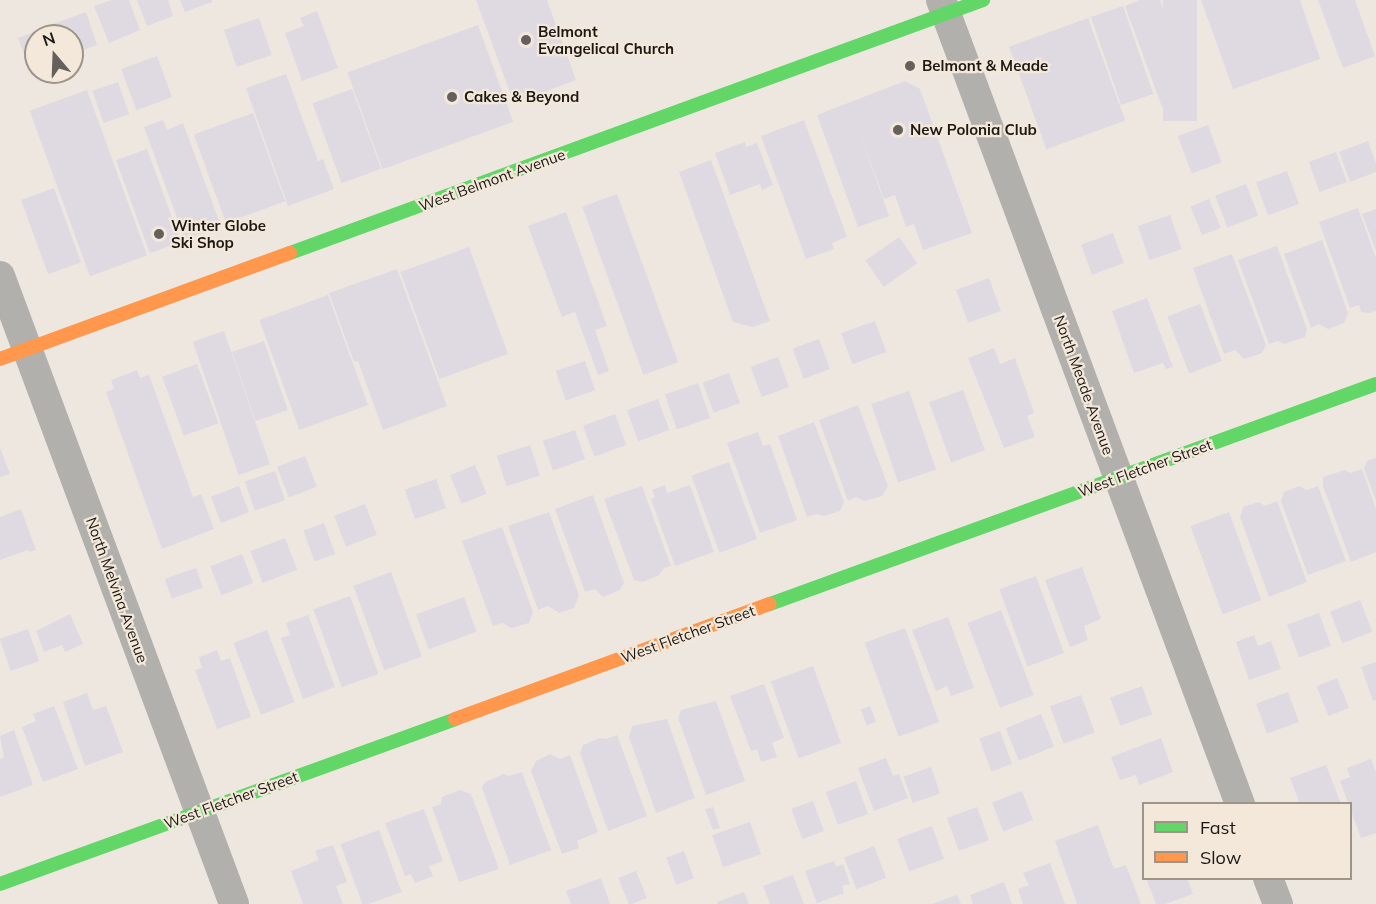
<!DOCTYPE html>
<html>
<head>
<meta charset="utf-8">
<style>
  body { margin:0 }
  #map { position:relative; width:1376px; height:904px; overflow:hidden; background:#ede7e0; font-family:Mulish,sans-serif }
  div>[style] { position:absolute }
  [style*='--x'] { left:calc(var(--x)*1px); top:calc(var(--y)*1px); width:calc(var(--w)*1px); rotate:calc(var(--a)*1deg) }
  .building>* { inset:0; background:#dfdae2; transform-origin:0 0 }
  .street>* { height:30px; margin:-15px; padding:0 15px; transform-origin:15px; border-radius:15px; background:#b2b0ad }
  .fast>* { height:14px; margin:-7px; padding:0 7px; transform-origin:7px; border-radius:7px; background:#63d668 }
  .slow>* { height:14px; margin:-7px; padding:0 7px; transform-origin:7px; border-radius:7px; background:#ff974d }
  .dots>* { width:16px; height:16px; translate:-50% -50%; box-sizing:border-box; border:3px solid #f3e8da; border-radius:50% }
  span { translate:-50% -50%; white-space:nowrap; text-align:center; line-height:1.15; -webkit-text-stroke:4.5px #f3e8da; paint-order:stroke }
  .poi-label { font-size:15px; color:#1c1813; font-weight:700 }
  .left { translate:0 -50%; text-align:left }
  .street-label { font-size:15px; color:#1c1813 }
  .legend { position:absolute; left:1142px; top:802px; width:210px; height:78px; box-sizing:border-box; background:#f3e8da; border:2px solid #9d958a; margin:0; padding:8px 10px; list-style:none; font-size:18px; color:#1c1813 }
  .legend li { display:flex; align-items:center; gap:12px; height:30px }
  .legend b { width:30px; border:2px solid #9d958a }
  .north { position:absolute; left:24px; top:24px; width:60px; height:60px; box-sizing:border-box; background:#f3e8da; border:2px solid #9d958a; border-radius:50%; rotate:341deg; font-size:16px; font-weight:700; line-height:24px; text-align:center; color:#1c1813 }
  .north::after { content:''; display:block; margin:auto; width:21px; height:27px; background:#65605b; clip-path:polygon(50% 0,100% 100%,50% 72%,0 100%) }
</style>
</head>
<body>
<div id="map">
  <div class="building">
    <div style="clip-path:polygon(112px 0,129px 0,140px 30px,109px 43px,94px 6px)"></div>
    <div style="clip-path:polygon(137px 0,168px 0,173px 16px,147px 26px)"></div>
    <div style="clip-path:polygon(180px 0,212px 0,212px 2px,185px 12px)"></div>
    <div style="clip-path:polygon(476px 0,547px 0,576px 80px,514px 103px)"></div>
    <div style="clip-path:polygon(1140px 0,1160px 0,1194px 96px,1162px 107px,1125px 6px)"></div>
    <div style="left:1163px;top:0;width:34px;height:121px"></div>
    <div style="clip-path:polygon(1201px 0,1300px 0,1320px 59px,1233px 89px)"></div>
    <div style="clip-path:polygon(1318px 0,1355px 0,1375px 56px,1343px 68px)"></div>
    <div style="left:1123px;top:6px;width:93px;height:34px;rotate:71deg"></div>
    <div style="clip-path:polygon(317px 11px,338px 68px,302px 81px,285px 33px,304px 26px,300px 18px)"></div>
    <div style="clip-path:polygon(86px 12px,97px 45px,72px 54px,72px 36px,57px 36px,53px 24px)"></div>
    <div style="left:259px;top:18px;width:39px;height:37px;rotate:71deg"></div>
    <div style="left:1088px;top:18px;width:109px;height:84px;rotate:70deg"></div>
    <div style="left:478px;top:25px;width:103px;height:139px;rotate:70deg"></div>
    <div style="clip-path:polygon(47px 27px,50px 36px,36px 36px,36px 68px,30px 70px,18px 38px)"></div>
    <div style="left:157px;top:56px;width:44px;height:38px;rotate:70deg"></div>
    <div style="clip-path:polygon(286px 74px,318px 161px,323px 159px,334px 189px,288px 206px,246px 88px)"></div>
    <div style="clip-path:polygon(905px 81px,920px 89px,972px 233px,923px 250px,914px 224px,906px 227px,895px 195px,884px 199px,859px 131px,889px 216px,858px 227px,817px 115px)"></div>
    <div style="left:118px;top:82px;width:34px;height:27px;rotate:71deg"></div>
    <div style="left:352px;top:89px;width:85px;height:42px;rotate:70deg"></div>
    <div style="left:87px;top:90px;width:176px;height:61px;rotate:70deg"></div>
    <div style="left:253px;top:113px;width:94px;height:63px;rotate:70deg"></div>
    <div style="clip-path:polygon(163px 120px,167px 130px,183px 123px,221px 226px,185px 240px,144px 127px)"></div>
    <div style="clip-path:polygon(804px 120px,847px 237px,832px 243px,834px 249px,806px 259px,761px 136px)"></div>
    <div style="left:1208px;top:125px;width:40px;height:32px;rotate:70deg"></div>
    <div style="clip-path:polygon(1368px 141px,1376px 163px,1376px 172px,1350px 182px,1339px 152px)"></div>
    <div style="clip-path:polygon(745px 142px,746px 147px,757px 143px,773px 185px,762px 190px,760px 184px,730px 195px,715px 153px)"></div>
    <div style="left:147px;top:149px;width:99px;height:33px;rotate:70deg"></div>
    <div style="left:1336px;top:152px;width:32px;height:29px;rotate:70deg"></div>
    <div style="clip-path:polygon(711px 160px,770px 321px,753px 327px,733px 322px,679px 172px)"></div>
    <div style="left:1287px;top:171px;width:35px;height:33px;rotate:70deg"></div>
    <div style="left:1246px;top:184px;width:34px;height:33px;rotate:69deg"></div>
    <div style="left:54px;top:188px;width:79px;height:35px;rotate:70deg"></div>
    <div style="left:617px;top:194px;width:179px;height:37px;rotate:70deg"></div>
    <div style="left:1209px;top:199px;width:31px;height:20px;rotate:68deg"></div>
    <div style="clip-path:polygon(1358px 208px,1376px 258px,1376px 311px,1369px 313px,1361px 312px,1359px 305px,1350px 308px,1319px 222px)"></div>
    <div style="clip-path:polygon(1376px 209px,1376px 251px,1362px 214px)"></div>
    <div style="clip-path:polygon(566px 212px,607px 326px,595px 330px,609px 371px,598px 375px,575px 312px,562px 317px,528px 226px)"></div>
    <div style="left:1170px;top:215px;width:36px;height:34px;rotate:71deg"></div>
    <div style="left:1113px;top:233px;width:32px;height:34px;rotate:70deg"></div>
    <div style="left:899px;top:237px;width:32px;height:41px;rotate:55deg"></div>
    <div style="clip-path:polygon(1322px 240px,1348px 313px,1344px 323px,1328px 329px,1319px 324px,1311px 328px,1284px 254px)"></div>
    <div style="clip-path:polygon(1277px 246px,1307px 329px,1305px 337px,1284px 344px,1278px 341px,1269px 344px,1238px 260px)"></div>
    <div style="left:469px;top:247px;width:114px;height:73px;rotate:70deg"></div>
    <div style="clip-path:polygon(1232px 254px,1266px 345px,1262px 353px,1244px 359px,1235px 350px,1224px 354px,1193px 268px)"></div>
    <div style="clip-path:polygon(397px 269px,447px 406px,383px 430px,358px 361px,354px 362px,329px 293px)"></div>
    <div style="left:989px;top:278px;width:35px;height:35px;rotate:70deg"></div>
    <div style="left:328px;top:295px;width:117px;height:73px;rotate:70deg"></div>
    <div style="clip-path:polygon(1147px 298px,1173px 367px,1166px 369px,1163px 363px,1134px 373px,1112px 311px)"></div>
    <div style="left:1200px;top:304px;width:61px;height:35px;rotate:69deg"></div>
    <div style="left:875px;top:321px;width:33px;height:36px;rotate:70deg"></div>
    <div style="left:224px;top:331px;width:141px;height:33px;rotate:71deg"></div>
    <div style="left:819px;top:339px;width:32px;height:28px;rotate:70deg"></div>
    <div style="left:264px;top:341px;width:73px;height:34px;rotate:71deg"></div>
    <div style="clip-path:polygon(994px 348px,1000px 364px,1015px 358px,1034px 413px,1027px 416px,1035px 437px,1004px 448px,968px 358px)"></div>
    <div style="left:778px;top:357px;width:32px;height:29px;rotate:70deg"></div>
    <div style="left:585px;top:361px;width:31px;height:31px;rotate:71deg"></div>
    <div style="left:197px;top:364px;width:63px;height:37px;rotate:70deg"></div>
    <div style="clip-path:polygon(137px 370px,140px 378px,149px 375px,193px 497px,201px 494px,214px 529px,162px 549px,106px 392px,114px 389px,111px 380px)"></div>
    <div style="left:729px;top:373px;width:32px;height:28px;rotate:70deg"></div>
    <div style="left:698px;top:383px;width:37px;height:35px;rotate:71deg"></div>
    <div style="left:963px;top:390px;width:64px;height:36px;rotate:70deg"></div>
    <div style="left:909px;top:391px;width:83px;height:40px;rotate:71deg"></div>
    <div style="left:658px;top:399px;width:33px;height:33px;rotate:70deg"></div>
    <div style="clip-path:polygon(858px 405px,888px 486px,882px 496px,865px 501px,856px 497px,848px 501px,819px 420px)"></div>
    <div style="left:615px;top:414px;width:33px;height:34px;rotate:70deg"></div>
    <div style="clip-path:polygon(814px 422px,844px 502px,840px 511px,824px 516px,816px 514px,807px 517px,778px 436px)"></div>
    <div style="left:575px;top:430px;width:31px;height:34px;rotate:71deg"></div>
    <div style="clip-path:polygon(758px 432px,763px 446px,770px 444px,797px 520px,760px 533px,727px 443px)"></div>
    <div style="left:530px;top:445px;width:32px;height:35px;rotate:72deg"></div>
    <div style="clip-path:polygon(0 448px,10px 474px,0 477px)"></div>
    <div style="left:305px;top:456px;width:33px;height:30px;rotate:69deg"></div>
    <div style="clip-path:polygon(1376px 458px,1376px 501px,1364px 469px,1367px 461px)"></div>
    <div style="left:729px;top:462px;width:82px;height:40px;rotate:70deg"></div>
    <div style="left:475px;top:465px;width:31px;height:27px;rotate:68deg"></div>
    <div style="clip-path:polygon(1362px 469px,1376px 509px,1376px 552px,1351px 562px,1323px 486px,1323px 477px,1345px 470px,1351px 473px)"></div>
    <div style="left:275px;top:471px;width:31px;height:32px;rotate:71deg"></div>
    <div style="left:436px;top:479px;width:31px;height:33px;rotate:71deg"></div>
    <div style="clip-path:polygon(665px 485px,667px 493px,690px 485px,714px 552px,675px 566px,651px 499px,655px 497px,652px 490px)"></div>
    <div style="left:239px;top:486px;width:28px;height:30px;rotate:69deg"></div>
    <div style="clip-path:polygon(642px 486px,671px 566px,664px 568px,658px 576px,642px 582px,634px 580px,604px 499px)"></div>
    <div style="clip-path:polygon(1299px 486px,1307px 490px,1318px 486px,1346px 561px,1308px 575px,1281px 501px,1284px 492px)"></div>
    <div style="clip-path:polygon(593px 495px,624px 583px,620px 590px,603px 597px,595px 589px,585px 592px,555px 509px)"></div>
    <div style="clip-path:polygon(1277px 501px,1307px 582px,1269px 597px,1240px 517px,1243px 507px,1259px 502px,1265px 506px)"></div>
    <div style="left:365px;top:504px;width:33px;height:33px;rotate:69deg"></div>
    <div style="clip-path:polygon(21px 509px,36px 550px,29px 552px,28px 550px,0 560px,0 517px)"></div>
    <div style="clip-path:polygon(549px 512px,579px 595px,574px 608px,559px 613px,548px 606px,538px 610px,508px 526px)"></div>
    <div style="left:1229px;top:512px;width:94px;height:41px;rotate:70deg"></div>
    <div style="left:324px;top:523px;width:33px;height:22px;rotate:70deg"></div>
    <div style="clip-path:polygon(502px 527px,533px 612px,529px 623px,511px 628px,503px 623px,493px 626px,462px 541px)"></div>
    <div style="left:285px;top:538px;width:34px;height:37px;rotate:69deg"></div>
    <div style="left:242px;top:554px;width:31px;height:34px;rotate:69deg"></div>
    <div style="clip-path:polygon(1082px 567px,1101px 619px,1084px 626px,1088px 640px,1070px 647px,1045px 580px)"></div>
    <div style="left:196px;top:568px;width:21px;height:33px;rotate:71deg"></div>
    <div style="left:391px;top:572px;width:90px;height:40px;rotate:70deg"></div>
    <div style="left:1036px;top:576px;width:82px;height:39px;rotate:70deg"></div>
    <div style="left:350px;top:596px;width:83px;height:39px;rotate:70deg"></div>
    <div style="left:464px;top:597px;width:37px;height:51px;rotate:70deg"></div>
    <div style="left:1360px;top:600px;width:34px;height:32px;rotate:69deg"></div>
    <div style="left:1001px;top:610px;width:91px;height:36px;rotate:69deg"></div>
    <div style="left:1319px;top:613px;width:35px;height:34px;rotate:70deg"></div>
    <div style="clip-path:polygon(70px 614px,83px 644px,65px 652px,62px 645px,44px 652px,36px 631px)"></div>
    <div style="clip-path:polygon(308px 615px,335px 687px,303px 699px,281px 638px,290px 635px,286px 623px)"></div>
    <div style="clip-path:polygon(948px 617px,974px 688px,951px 696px,947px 686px,936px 691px,912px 630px)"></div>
    <div style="left:905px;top:628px;width:100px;height:43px;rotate:70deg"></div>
    <div style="left:28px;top:629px;width:34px;height:30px;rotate:71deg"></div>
    <div style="left:267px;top:630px;width:77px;height:36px;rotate:69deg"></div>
    <div style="clip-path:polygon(1254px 635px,1258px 646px,1271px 641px,1281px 669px,1249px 680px,1236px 642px)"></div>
    <div style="clip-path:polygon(217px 650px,221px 661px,230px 658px,251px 717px,217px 729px,195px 670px,202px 668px,199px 657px)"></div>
    <div style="clip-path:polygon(1376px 662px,1376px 700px,1373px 701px,1361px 667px)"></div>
    <div style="left:813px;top:666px;width:82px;height:45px;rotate:70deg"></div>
    <div style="left:1337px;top:678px;width:32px;height:22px;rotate:68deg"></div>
    <div style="clip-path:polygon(764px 684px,784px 738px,772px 743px,777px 757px,761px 762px,757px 749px,751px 751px,730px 696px)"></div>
    <div style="left:1142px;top:686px;width:30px;height:34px;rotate:70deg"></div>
    <div style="left:1288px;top:692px;width:32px;height:34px;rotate:70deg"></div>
    <div style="clip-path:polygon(87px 693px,93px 710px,106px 706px,123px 752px,85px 766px,63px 702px)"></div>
    <div style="left:1081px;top:695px;width:40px;height:33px;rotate:70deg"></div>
    <div style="clip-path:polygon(716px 701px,745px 781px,706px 795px,678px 718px,681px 710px)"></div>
    <div style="clip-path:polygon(54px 706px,78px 769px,43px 782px,22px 727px,36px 721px,33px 714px)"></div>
    <div style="left:870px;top:706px;width:17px;height:10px;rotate:69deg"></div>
    <div style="left:1041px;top:714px;width:35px;height:38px;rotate:68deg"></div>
    <div style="clip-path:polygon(667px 719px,695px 798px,656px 813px,629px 737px,632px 726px)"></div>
    <div style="clip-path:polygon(14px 730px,33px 785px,0 797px,0 759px,4px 757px,0 736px)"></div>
    <div style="left:1000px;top:731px;width:35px;height:22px;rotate:70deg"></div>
    <div style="clip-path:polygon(617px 735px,647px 816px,608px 831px,580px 753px,583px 745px,600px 738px,606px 739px)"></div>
    <div style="clip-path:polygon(1161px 738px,1173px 772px,1139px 785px,1136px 775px,1120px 780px,1111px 757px)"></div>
    <div style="clip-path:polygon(550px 754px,560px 759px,570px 755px,598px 832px,577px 841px,579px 848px,562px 854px,531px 771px,536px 761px)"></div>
    <div style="clip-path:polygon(886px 758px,893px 776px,899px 774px,908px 798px,874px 811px,858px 768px)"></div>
    <div style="clip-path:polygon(1371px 759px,1376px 772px,1376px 833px,1361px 838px,1340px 781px,1350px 777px,1347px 768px)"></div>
    <div style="clip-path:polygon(1326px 765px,1341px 804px,1300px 804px,1290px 778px)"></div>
    <div style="left:931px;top:767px;width:28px;height:29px;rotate:71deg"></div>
    <div style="clip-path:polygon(522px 772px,551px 850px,510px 865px,482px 788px,485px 782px,504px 774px,509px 776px)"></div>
    <div style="left:856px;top:781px;width:35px;height:32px;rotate:70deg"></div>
    <div style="clip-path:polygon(460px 790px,471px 794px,499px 869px,459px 882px,432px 807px,441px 804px,442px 797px)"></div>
    <div style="left:1022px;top:791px;width:31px;height:32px;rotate:69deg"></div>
    <div style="left:813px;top:801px;width:32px;height:23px;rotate:70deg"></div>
    <div style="clip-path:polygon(713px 807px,720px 828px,713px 830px,705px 809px)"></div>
    <div style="left:977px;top:807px;width:35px;height:32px;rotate:70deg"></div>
    <div style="clip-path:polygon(424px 809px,443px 861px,429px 866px,433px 876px,415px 883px,411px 874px,405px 876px,385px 823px)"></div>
    <div style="left:750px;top:822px;width:34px;height:40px;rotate:71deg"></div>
    <div style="clip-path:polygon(1098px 825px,1114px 869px,1126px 865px,1141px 904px,1077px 904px,1055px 841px)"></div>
    <div style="left:932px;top:826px;width:35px;height:37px;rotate:70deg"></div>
    <div style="left:379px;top:830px;width:66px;height:41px;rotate:70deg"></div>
    <div style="clip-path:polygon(333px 845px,347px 882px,336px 886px,343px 904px,303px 904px,291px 871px,319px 860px,315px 851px)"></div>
    <div style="left:874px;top:846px;width:34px;height:32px;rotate:69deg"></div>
    <div style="left:684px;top:851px;width:29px;height:19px;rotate:70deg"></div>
    <div style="clip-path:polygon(834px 861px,836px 867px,843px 864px,850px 884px,842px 886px,844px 893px,817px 903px,805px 871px)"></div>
    <div style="clip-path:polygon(1050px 863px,1065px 904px,1023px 904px,1018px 889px,1029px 885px,1023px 873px)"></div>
    <div style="left:636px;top:871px;width:29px;height:19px;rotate:68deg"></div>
    <div style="clip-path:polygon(793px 875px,804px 904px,770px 904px,763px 886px)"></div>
    <div style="clip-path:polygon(601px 878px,610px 904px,571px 904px,566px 891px)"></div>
    <div style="clip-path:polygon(1146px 878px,1187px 878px,1193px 894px,1165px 904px,1156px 904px)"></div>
    <div style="clip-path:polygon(1004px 882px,1012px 904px,973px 904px,970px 895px)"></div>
    <div style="clip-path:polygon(744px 892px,749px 904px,718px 904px,717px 902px)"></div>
    <div style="clip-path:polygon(957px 895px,961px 904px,932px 904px)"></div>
  </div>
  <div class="street">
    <div style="--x:941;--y:0;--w:858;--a:69.6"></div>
    <div style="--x:0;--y:276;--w:670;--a:69.56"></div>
    <div style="--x:1268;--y:878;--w:28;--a:69"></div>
  </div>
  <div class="fast">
    <div style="--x:290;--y:253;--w:738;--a:-20.06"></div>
    <div style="--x:770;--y:604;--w:645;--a:-19.95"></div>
    <div style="--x:0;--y:884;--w:484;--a:-19.9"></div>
  </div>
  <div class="slow">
    <div style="--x:0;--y:359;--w:309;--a:-20.1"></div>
    <div style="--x:455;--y:719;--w:335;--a:-20.1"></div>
  </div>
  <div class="dots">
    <div style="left:526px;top:40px;background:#65605b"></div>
    <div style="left:910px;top:66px;background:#65605b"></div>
    <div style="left:452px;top:97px;background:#65605b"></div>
    <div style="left:898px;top:130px;background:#65605b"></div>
    <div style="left:159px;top:234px;background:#65605b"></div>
  </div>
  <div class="poi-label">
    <span class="left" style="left:538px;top:40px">Belmont<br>Evangelical Church</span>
    <span class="left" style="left:922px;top:66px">Belmont &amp; Meade</span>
    <span class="left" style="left:464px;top:97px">Cakes &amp; Beyond</span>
    <span class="left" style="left:910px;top:130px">New Polonia Club</span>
    <span class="left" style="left:171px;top:234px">Winter Globe<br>Ski Shop</span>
  </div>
  <div class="street-label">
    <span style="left:492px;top:180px;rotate:-20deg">West Belmont Avenue</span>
    <span style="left:1084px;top:385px;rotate:70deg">North Meade Avenue</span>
    <span style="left:1145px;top:468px;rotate:-20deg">West Fletcher Street</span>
    <span style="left:117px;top:590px;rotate:70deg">North Melvina Avenue</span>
    <span style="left:688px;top:634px;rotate:-20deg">West Fletcher Street</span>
    <span style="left:231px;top:800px;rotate:-20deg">West Fletcher Street</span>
  </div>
  <ul class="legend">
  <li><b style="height:8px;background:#63d668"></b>Fast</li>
  <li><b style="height:8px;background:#ff974d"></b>Slow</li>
  </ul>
  <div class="north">N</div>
</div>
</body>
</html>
